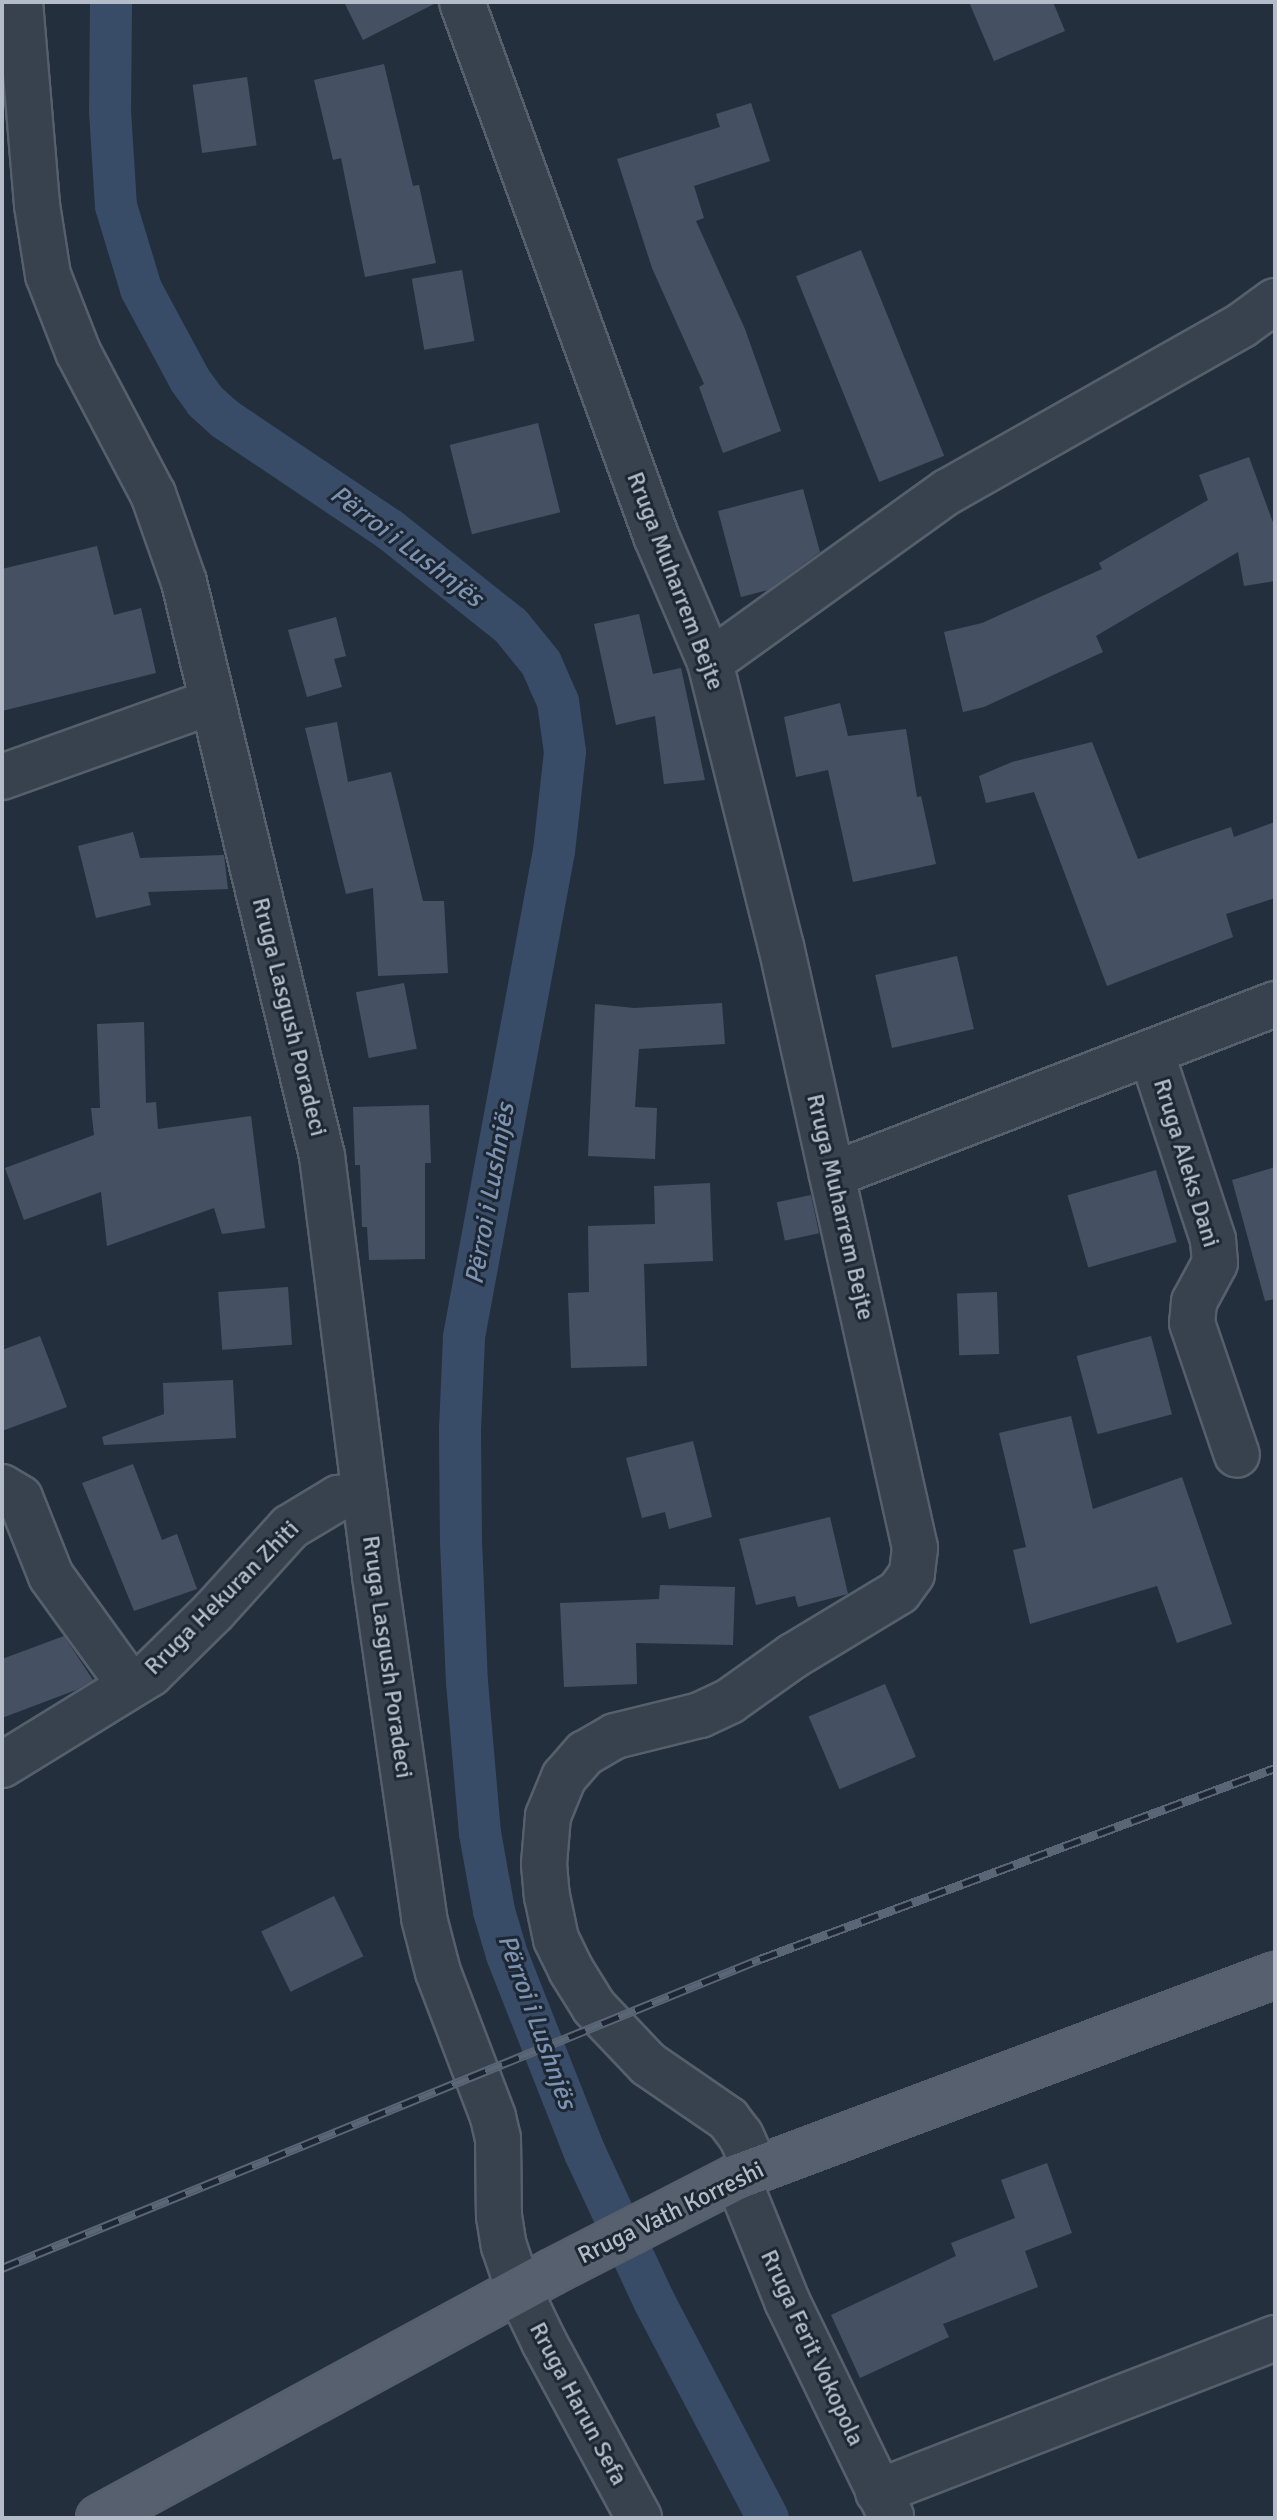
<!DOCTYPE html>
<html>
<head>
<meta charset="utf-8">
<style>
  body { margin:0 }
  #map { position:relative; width:1277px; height:2520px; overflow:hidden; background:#242f3e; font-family:Signika,sans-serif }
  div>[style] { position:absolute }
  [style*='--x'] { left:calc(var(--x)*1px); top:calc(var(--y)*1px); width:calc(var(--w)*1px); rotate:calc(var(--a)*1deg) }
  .canal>* { height:42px; margin:-21px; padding:0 21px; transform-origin:21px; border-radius:21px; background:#394c67 }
  .building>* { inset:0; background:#455162; transform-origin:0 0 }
  .roads { filter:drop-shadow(2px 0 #565f6c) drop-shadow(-2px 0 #565f6c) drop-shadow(0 2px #565f6c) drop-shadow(0 -2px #565f6c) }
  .minor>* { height:44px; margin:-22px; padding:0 22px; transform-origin:22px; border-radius:22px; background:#38414e }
  .major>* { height:44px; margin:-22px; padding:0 22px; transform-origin:22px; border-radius:22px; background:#56606e }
  .rail>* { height:9px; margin-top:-4.5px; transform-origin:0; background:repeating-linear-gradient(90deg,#1d2633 0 18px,#5a6575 0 36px); box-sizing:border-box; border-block:2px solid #5a6575 }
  span { translate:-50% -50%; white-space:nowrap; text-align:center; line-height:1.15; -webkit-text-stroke:6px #1d2633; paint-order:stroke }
  .street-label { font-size:24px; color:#b4bcc9 }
  .water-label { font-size:26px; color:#7c92b1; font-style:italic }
  .frame { position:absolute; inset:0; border:4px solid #b4bcc9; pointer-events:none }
</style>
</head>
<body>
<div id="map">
  <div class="canal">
    <div style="--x:111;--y:2;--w:109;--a:90.5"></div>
    <div style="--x:110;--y:111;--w:95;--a:86.4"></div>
    <div style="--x:116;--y:206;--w:87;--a:73.2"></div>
    <div style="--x:141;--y:289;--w:103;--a:61.7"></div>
    <div style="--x:190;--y:380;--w:26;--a:54"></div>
    <div style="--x:205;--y:401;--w:27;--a:42"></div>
    <div style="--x:225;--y:419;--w:197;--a:33.9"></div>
    <div style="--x:389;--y:529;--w:156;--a:38.5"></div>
    <div style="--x:511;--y:626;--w:48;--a:51"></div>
    <div style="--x:541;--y:663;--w:43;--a:66.4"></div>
    <div style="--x:558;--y:702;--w:50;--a:82"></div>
    <div style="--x:565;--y:752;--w:100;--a:96.3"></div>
    <div style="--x:554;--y:851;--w:495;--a:100.5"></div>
    <div style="--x:464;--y:1338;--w:91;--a:92.5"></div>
    <div style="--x:460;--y:1429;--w:112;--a:89.5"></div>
    <div style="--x:461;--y:1541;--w:141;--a:87.6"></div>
    <div style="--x:467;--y:1682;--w:152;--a:85.1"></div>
    <div style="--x:480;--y:1833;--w:79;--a:79.8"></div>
    <div style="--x:494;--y:1911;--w:46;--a:73.5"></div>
    <div style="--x:507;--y:1955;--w:213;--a:68.5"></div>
    <div style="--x:585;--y:2153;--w:163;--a:65"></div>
    <div style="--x:654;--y:2301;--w:245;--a:62.3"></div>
  </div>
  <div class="building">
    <div style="clip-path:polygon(344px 2px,438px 2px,363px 40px)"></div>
    <div style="clip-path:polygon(969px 2px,1053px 2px,1065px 31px,994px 61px)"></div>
    <div style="clip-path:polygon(384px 64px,413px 186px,419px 185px,436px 263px,365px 277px,341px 158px,333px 160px,314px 80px)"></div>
    <div style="left:247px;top:77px;width:69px;height:55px;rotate:82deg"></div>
    <div style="clip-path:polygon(751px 103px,770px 161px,694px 186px,704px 218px,696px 221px,745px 329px,781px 431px,723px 453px,699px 387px,704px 384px,652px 268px,617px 159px,720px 127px,716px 114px)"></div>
    <div style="left:861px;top:250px;width:222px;height:70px;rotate:68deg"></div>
    <div style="left:462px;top:270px;width:72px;height:51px;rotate:80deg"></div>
    <div style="left:538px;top:423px;width:92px;height:91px;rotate:76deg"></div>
    <div style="clip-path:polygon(1249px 457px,1275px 528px,1275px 581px,1244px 586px,1238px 552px,1096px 636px,1103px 652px,984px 707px,963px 712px,944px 632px,982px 623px,1102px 569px,1099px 563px,1208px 500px,1199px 475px)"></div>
    <div style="clip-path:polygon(803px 489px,820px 552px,768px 590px,741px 597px,718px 511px)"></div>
    <div style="clip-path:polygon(97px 546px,114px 615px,141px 608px,156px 673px,2px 711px,2px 569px)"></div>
    <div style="clip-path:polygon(639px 614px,653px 674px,681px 668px,705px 780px,664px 784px,655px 716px,616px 725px,594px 624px)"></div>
    <div style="clip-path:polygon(336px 617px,346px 656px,334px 659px,342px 687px,307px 697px,288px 630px)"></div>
    <div style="clip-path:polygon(840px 703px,848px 736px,906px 729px,917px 797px,921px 796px,936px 864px,853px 882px,828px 770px,796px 777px,784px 717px)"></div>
    <div style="clip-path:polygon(337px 722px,348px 782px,391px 772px,423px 901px,444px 901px,448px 973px,378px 976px,373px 888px,346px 894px,305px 728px)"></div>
    <div style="clip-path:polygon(1092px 742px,1138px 859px,1231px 827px,1234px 837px,1275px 822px,1275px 898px,1226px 914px,1233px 937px,1107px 986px,1034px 792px,986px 803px,979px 776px,1012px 762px)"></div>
    <div style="clip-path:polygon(133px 832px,140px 858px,224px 855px,228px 889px,148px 892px,151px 905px,96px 918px,78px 846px)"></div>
    <div style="left:957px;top:956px;width:75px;height:84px;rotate:77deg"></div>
    <div style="left:404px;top:983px;width:67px;height:49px;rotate:79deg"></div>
    <div style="clip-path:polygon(722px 1003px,725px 1044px,639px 1049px,635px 1107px,657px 1108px,655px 1159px,588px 1156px,595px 1004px,634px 1008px)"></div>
    <div style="clip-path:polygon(144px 1022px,146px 1103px,156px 1102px,158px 1129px,251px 1116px,265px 1228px,222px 1234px,214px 1208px,107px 1246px,101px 1192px,24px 1220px,5px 1168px,94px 1135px,91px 1108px,100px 1108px,97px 1024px)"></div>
    <div style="clip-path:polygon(429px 1105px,431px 1163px,425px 1163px,425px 1259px,369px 1260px,367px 1227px,362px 1227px,360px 1165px,355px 1165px,353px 1107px)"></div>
    <div style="clip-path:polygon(1275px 1167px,1275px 1299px,1265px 1301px,1232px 1180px)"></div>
    <div style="left:1156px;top:1170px;width:75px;height:92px;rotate:74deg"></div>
    <div style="clip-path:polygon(710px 1183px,713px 1261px,644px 1264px,647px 1366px,571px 1368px,568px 1293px,589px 1292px,588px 1226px,655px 1224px,654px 1186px)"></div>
    <div style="left:811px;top:1195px;width:39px;height:35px;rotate:78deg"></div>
    <div style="left:288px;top:1287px;width:58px;height:70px;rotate:86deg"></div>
    <div style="left:997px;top:1292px;width:62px;height:40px;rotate:88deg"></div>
    <div style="clip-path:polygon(40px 1336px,67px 1407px,2px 1431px,2px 1350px)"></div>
    <div style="left:1151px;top:1336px;width:81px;height:77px;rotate:75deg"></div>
    <div style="clip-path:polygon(233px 1380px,236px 1438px,104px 1445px,102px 1437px,164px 1414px,163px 1383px)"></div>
    <div style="clip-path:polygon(1071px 1416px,1093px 1509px,1182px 1477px,1232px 1624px,1177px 1643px,1157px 1586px,1030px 1624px,1013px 1550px,1026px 1547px,999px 1433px)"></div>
    <div style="clip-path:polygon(693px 1441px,712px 1517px,669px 1529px,665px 1512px,642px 1518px,626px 1458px)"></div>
    <div style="clip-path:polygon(133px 1464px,162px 1540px,177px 1534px,197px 1589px,134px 1611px,82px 1483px)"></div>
    <div style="clip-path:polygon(830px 1517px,848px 1594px,798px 1607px,795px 1596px,756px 1605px,739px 1539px)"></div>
    <div style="clip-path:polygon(660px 1585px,735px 1587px,733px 1645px,636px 1643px,637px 1684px,564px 1687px,560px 1603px,659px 1599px)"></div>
    <div style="clip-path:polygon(64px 1636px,93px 1680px,76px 1690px,2px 1718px,2px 1659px)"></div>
    <div style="left:885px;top:1684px;width:79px;height:83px;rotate:67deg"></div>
    <div style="left:334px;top:1896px;width:67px;height:81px;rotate:64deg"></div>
    <div style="clip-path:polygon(1047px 2163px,1072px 2233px,1025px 2251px,1038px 2287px,943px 2324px,949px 2337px,860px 2378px,831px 2315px,956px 2256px,951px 2243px,1015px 2218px,1001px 2180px)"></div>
  </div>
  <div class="roads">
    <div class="minor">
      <div style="--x:20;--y:2;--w:204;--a:85.2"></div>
      <div style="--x:37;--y:205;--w:71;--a:81.1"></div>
      <div style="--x:48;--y:275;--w:83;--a:68.7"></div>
      <div style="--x:78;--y:352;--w:161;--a:62.2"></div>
      <div style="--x:153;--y:494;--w:93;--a:70.6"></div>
      <div style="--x:184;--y:582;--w:590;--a:76.48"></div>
      <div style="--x:322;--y:1156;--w:423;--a:82.8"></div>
      <div style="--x:375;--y:1576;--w:345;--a:81.8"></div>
      <div style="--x:424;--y:1918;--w:56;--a:75.5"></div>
      <div style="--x:438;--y:1972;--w:155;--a:69.2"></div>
      <div style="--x:493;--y:2117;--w:22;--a:77"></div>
      <div style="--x:498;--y:2138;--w:78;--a:89.3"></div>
      <div style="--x:499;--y:2216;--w:30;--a:81"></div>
      <div style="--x:504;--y:2246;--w:46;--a:71.2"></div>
      <div style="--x:519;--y:2290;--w:58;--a:64.3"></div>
      <div style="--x:544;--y:2342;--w:200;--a:61.6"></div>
      <div style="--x:462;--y:2;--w:568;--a:70.03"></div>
      <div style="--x:656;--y:536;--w:137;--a:66.8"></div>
      <div style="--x:710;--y:662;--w:293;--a:76"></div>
      <div style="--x:781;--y:946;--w:617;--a:77.45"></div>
      <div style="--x:915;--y:1548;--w:26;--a:97"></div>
      <div style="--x:912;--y:1574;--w:22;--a:126"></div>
      <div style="--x:899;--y:1592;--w:124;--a:148.9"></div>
      <div style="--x:793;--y:1656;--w:77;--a:144.5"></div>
      <div style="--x:730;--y:1701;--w:33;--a:155"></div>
      <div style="--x:700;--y:1715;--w:88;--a:166.1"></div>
      <div style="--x:615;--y:1736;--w:34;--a:150"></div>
      <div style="--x:585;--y:1753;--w:32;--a:131"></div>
      <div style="--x:564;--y:1777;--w:42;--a:112.3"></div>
      <div style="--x:548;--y:1816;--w:48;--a:94.8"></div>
      <div style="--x:544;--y:1864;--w:32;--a:85"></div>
      <div style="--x:547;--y:1896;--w:44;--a:78.2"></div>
      <div style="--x:556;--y:1939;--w:34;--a:64"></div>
      <div style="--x:571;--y:1970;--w:44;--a:58.1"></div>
      <div style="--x:594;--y:2007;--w:79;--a:46.5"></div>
      <div style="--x:648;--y:2064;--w:97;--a:34.5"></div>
      <div style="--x:728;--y:2119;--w:21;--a:53"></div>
      <div style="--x:741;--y:2136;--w:36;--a:66"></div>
      <div style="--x:710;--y:662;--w:292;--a:-35.7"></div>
      <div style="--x:947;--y:492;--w:339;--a:-29.5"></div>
      <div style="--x:1242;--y:325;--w:41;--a:-36"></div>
      <div style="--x:2;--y:777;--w:223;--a:-19.7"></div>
      <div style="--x:1151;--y:1052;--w:198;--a:71.7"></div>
      <div style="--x:1213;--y:1240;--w:23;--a:85"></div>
      <div style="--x:1215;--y:1263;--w:44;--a:118.3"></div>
      <div style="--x:1194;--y:1302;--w:21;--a:95"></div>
      <div style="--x:1192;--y:1323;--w:139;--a:71.2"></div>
      <div style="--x:832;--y:1175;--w:475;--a:-21.1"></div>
      <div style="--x:2;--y:1487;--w:21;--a:31"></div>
      <div style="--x:20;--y:1498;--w:84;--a:68.3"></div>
      <div style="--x:51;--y:1576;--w:135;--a:54.1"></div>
      <div style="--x:2;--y:1765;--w:174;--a:-31.6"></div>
      <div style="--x:150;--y:1674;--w:90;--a:-44.5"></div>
      <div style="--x:214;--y:1611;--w:113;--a:-47.9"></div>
      <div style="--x:290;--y:1527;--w:56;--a:-31.1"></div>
      <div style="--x:338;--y:1498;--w:27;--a:-6"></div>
      <div style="--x:737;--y:2177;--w:134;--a:68"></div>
      <div style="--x:787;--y:2301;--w:239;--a:64.2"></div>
      <div style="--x:878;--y:2492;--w:426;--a:-21.2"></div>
    </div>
    <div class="major">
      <div style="--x:99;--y:2518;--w:515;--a:-28.5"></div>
      <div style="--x:552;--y:2272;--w:208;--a:-27.2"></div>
      <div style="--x:737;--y:2177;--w:575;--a:-20.58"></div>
    </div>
  </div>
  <div class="rail">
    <div style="--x:2;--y:2268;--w:819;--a:-22.18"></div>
    <div style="--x:760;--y:1959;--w:549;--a:-20.35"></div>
  </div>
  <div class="street-label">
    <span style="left:675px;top:581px;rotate:69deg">Rruga Muharrem Bejte</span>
    <span style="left:289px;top:1017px;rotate:76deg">Rruga Lasgush Poradeci</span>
    <span style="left:1186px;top:1163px;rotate:73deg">Rruga Aleks Dani</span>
    <span style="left:840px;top:1207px;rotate:77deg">Rruga Muharrem Bejte</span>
    <span style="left:222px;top:1598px;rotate:-45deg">Rruga Hekuran Zhiti</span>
    <span style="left:387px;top:1657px;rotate:82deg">Rruga Lasgush Poradeci</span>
    <span style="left:671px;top:2213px;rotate:-26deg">Rruga Vath Korreshi</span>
    <span style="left:812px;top:2348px;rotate:65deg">Rruga Ferit Vokopola</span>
    <span style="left:578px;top:2404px;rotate:62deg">Rruga Harun Sefa</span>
  </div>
  <div class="water-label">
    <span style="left:406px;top:547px;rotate:37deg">Përroi i Lushnjës</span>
    <span style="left:491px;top:1194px;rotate:-80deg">Përroi i Lushnjës</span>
    <span style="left:536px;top:2022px;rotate:70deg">Përroi i Lushnjës</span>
  </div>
  <div class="frame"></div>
</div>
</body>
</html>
